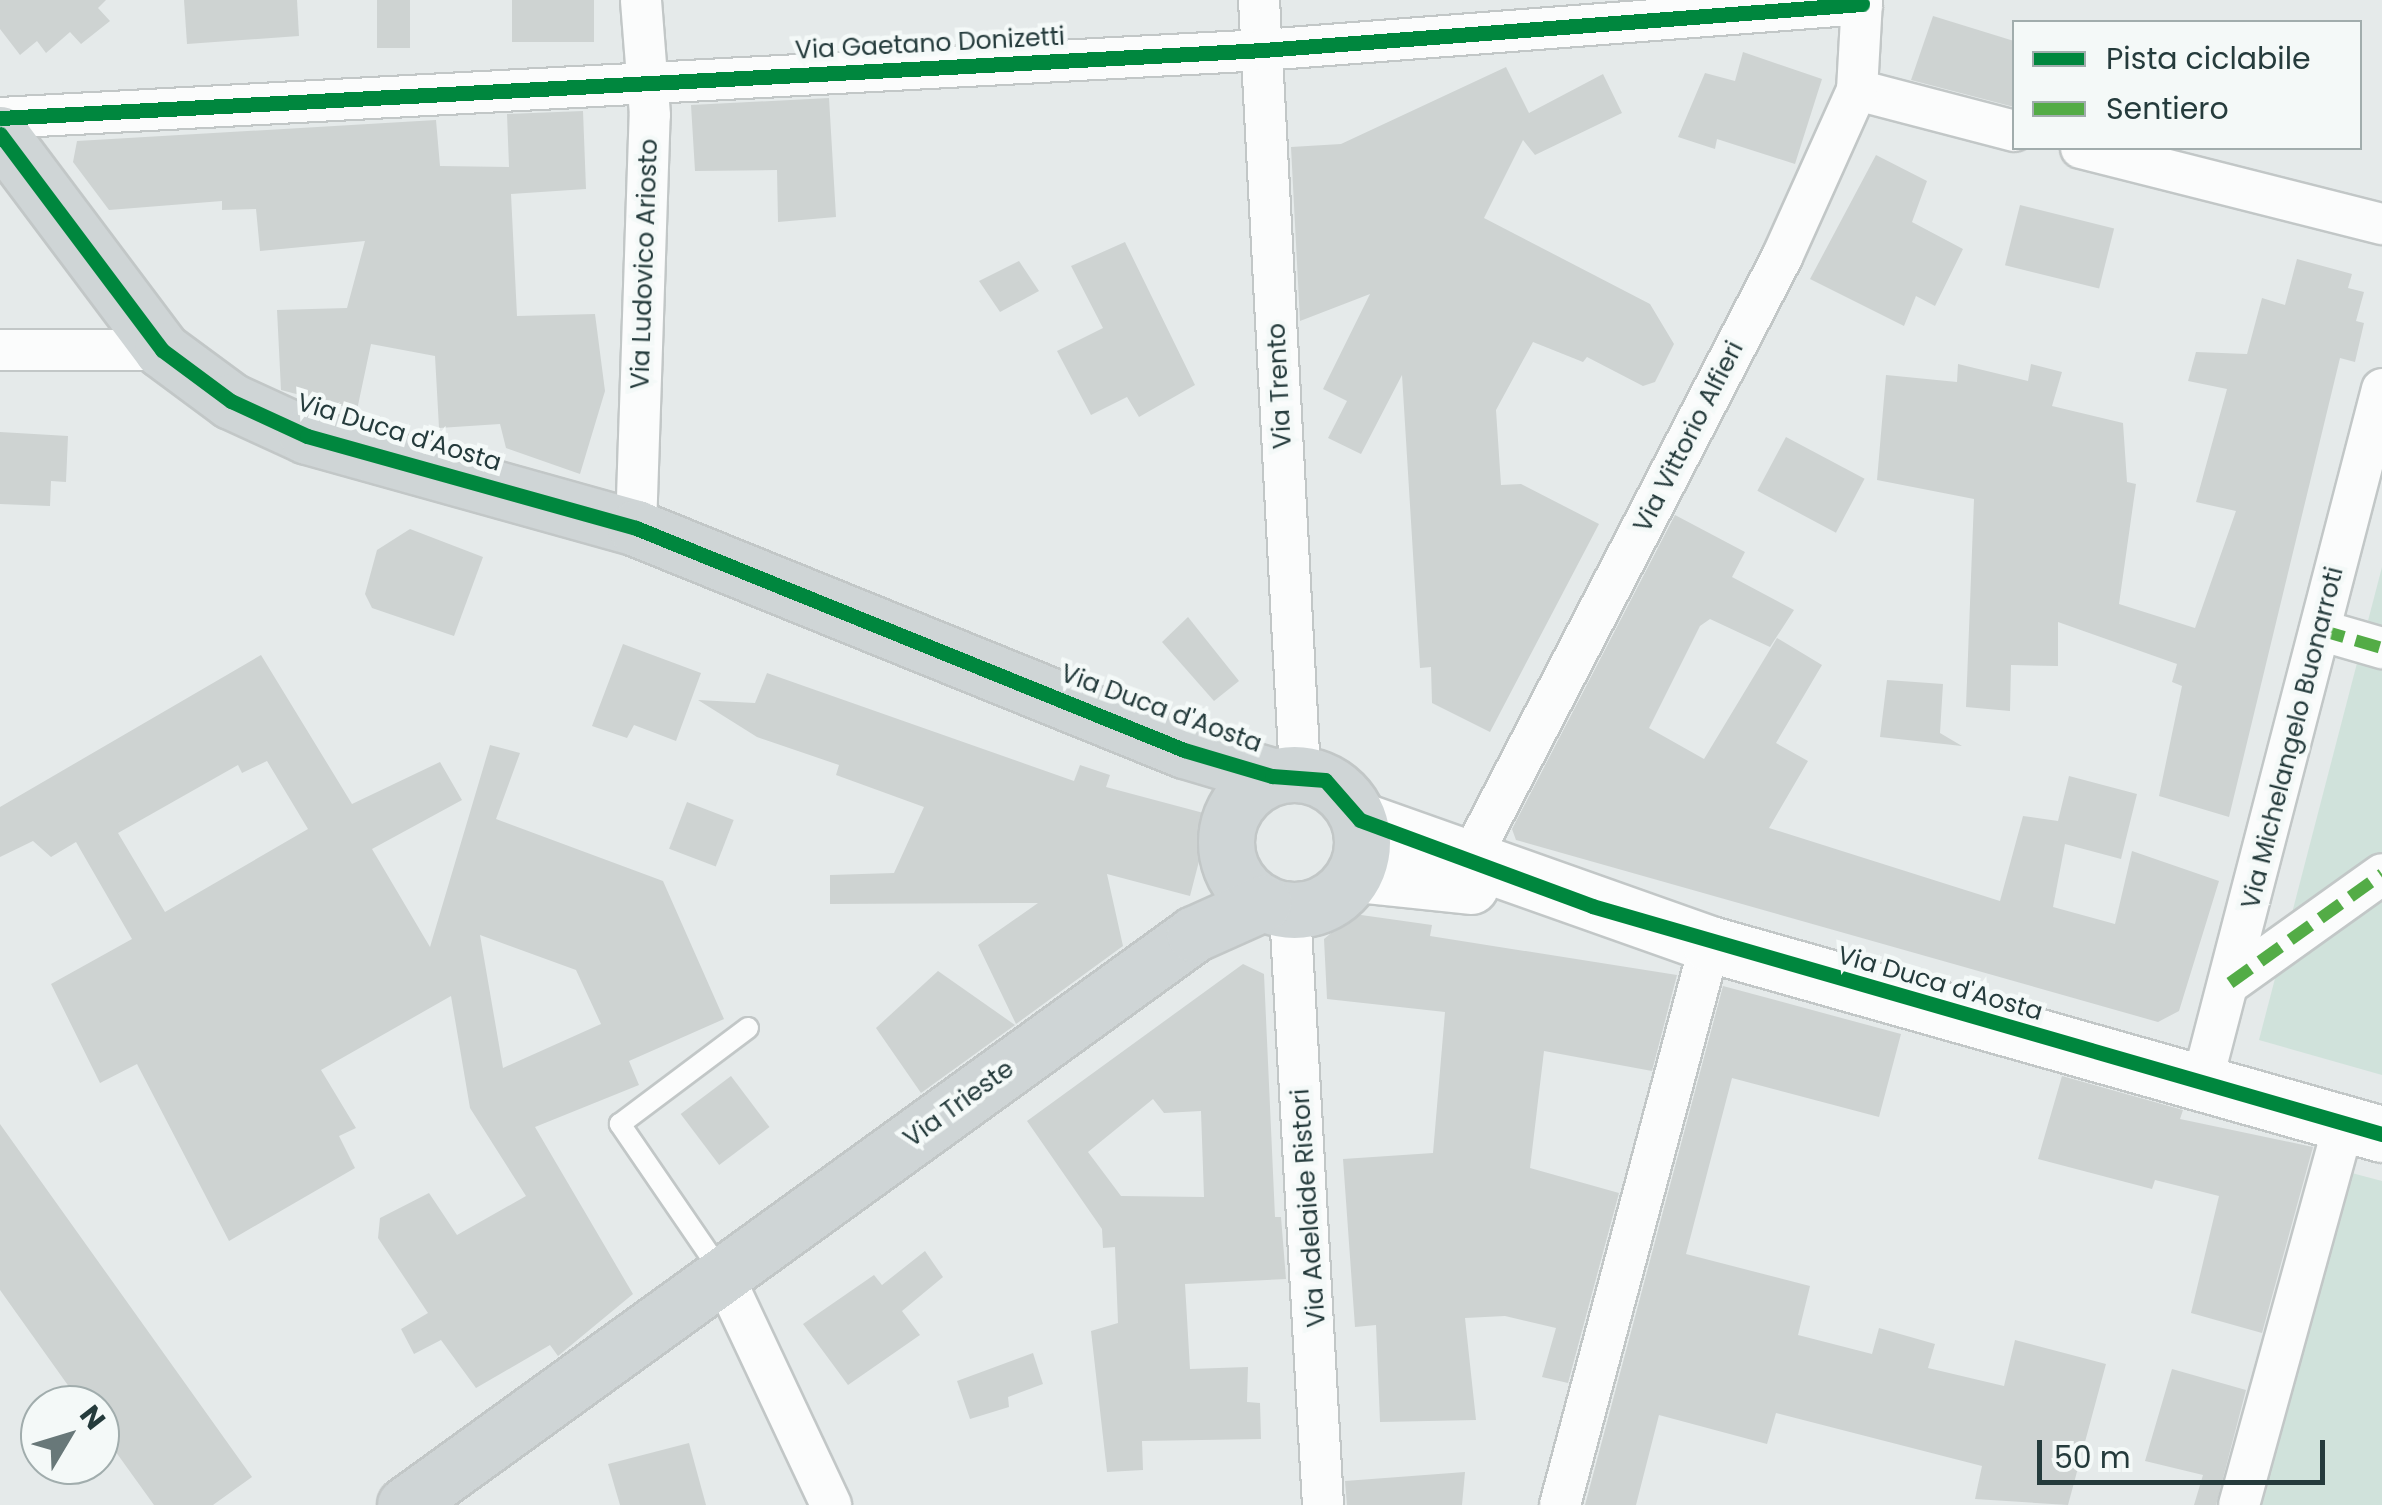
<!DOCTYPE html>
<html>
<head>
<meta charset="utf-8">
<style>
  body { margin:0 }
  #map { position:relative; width:2382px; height:1505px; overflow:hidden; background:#e5eaea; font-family:Poppins,sans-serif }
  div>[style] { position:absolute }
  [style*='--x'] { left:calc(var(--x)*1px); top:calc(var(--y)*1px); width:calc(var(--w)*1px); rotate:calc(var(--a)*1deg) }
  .green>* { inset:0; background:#d0e2db }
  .building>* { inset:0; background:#ced3d2; transform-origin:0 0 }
  .roads { filter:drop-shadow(2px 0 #c2c7c7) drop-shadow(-2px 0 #c2c7c7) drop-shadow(0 2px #c2c7c7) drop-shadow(0 -2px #c2c7c7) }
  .lane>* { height:20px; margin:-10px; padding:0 10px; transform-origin:10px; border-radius:10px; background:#fbfcfc }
  .street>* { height:40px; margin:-20px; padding:0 20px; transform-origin:20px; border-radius:20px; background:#fbfcfc }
  .secondary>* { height:55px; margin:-27.5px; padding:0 27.5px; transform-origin:27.5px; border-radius:27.5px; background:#fbfcfc }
  .primary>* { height:55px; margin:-27.5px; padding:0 27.5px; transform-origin:27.5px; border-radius:27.5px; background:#cfd5d6 }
  .primary>.ring { margin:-27.5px; padding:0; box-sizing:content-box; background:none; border:55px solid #cfd5d6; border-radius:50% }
  .quiet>* { height:12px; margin-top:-6px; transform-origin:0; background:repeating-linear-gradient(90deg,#53ac46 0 25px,transparent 0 37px) }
  .cycleway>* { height:15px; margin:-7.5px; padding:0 7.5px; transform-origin:7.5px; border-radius:7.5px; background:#00873e }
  span { translate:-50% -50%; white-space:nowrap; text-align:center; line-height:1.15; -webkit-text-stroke:9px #f4f9f8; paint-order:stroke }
  .street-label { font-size:25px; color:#253b3c }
  .legend { position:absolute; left:2012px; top:20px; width:350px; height:130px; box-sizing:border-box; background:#f4f9f8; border:2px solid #a1adad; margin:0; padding:12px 18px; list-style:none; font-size:30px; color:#253b3c }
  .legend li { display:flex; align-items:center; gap:20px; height:50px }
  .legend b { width:50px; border:2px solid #a1adad }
  .north { position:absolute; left:20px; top:1385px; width:100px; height:100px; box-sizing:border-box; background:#f4f9f8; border:2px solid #a1adad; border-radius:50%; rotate:52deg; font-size:28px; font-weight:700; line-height:40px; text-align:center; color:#253b3c }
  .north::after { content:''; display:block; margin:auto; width:35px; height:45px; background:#687879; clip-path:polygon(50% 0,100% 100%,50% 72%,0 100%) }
  .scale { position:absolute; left:2037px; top:1440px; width:288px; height:45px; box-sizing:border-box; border:5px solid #253b3c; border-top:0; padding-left:12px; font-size:30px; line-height:35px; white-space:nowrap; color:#253b3c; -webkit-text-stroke:8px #f4f9f8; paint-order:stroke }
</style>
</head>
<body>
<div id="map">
  <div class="green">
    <div style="clip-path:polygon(2382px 567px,2382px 1075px,2259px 1040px)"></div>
    <div style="clip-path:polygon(2348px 1172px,2382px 1181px,2382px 1505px,2252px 1505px)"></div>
  </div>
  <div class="building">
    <div style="clip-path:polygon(0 0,106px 0,98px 8px,110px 21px,81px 44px,70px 32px,46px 53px,37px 41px,20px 55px,0 29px)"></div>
    <div style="clip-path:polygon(184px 0,297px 0,299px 36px,187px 44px)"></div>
    <div style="left:377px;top:0;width:33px;height:48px"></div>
    <div style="left:512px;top:0;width:82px;height:42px"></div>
    <div style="clip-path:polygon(1933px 16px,2014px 41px,2014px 107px,1911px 80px)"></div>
    <div style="clip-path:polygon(1743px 52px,1822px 79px,1795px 164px,1717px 139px,1715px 149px,1678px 137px,1705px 73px,1735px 81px)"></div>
    <div style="clip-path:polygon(1506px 67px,1529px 113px,1603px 74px,1622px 113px,1535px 155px,1523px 140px,1484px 218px,1650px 304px,1674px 344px,1655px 382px,1643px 386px,1587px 357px,1583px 362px,1533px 342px,1496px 410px,1501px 485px,1521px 484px,1599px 524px,1490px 732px,1432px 703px,1431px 667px,1420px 668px,1402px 375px,1361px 454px,1328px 438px,1347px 401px,1323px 389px,1370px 294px,1300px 321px,1291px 147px,1341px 144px)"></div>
    <div style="clip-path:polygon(829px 98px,836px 217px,778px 222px,777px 170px,695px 171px,691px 105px)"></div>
    <div style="clip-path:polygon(583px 111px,586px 189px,511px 194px,517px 316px,595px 314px,605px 391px,580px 474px,506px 448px,500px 424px,439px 428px,435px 356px,371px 344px,357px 410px,281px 390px,277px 310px,347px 308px,365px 241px,260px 251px,256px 209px,222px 210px,222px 201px,109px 210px,73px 162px,77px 141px,436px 120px,440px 166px,509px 167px,507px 114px)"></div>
    <div style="clip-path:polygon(1876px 155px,1927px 181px,1912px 222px,1963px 249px,1935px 306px,1916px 296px,1904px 326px,1810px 279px)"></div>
    <div style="left:2020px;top:205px;width:97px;height:62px;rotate:14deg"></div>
    <div style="clip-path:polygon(1125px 242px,1195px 385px,1139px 417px,1127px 397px,1091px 415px,1057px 351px,1103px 328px,1071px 266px)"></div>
    <div style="clip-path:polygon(2297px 259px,2352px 274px,2348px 288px,2364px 292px,2356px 321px,2364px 323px,2355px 362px,2340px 358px,2229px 817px,2159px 796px,2182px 686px,2172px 682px,2177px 664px,2058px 622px,2058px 666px,2011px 665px,2010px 711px,1966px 707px,1974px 499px,1877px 480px,1886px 375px,1957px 382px,1958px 364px,2028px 381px,2031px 364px,2062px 372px,2052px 406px,2123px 423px,2127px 482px,2136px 484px,2119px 604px,2195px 628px,2236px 511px,2196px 502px,2227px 389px,2188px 381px,2196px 352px,2247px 354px,2262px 298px,2285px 305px)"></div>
    <div style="clip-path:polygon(1019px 261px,1039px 291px,1000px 312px,979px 281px)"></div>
    <div style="clip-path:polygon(0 432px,68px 436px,66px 482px,51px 481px,50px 506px,0 504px)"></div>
    <div style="left:1786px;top:437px;width:89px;height:61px;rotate:28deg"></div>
    <div style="clip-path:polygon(1675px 515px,1745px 552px,1732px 577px,1794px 610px,1770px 647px,1710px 619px,1700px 626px,1649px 728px,1704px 759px,1777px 638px,1822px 665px,1776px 743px,1808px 761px,1769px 828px,2000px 901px,2023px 816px,2058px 821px,2069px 776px,2137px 794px,2121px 859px,2065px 844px,2053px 907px,2115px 924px,2132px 851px,2219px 881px,2179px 1011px,2158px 1022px,1516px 840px,1512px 829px)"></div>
    <div style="clip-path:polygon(410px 529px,483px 557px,454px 636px,372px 608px,365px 594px,377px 550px)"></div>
    <div style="clip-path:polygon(1188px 617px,1239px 681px,1214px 701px,1162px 642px)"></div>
    <div style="clip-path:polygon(623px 644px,701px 673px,676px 741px,634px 725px,627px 738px,592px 726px)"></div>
    <div style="clip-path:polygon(evenodd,261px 655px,352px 804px,440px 762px,462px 800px,372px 849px,430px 947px,490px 745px,520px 753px,496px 819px,663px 881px,724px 1019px,629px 1061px,639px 1085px,535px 1127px,633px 1294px,558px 1356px,550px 1345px,476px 1388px,441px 1340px,414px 1354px,401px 1329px,428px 1313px,378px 1238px,380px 1218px,429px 1193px,457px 1235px,526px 1196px,470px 1108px,451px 996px,321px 1070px,356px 1128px,339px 1136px,355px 1168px,229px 1241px,137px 1064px,100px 1083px,51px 984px,132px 939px,76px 842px,51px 857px,33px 841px,0 857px,0 807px,261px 655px,267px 761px,308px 829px,165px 912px,118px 833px,238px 765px,242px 773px,267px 761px,261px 655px,480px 935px,576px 970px,601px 1024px,503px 1068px,480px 935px)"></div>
    <div style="clip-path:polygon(767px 673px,1074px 781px,1080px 765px,1110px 775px,1106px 787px,1211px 815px,1190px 896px,1107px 874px,1123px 946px,1016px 1024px,978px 945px,1038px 903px,830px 904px,830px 875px,894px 873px,924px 807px,836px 775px,839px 765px,757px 737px,698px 700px,755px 703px)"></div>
    <div style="clip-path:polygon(1887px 680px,1943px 684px,1940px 733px,1962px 746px,1880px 737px)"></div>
    <div style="left:687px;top:802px;width:50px;height:50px;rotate:21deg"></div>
    <div style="clip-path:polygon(1354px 914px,1432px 925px,1430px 936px,1677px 975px,1652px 1071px,1544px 1051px,1530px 1168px,1619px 1193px,1568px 1383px,1542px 1377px,1556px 1328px,1505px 1316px,1465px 1318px,1476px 1420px,1380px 1422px,1376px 1325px,1355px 1327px,1343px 1159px,1433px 1153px,1445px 1012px,1327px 999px,1324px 939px)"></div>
    <div style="clip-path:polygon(evenodd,1243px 964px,1264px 974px,1275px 1217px,1281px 1217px,1286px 1279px,1185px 1284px,1190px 1369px,1248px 1367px,1247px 1402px,1260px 1403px,1261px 1439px,1142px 1441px,1143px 1470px,1107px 1472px,1091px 1331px,1118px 1323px,1115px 1247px,1103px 1248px,1102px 1229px,1027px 1121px,1243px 964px,1153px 1099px,1164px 1113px,1201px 1111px,1204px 1197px,1121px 1196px,1088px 1152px,1153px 1099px)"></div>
    <div style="clip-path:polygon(938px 971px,1015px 1025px,921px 1093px,876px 1028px)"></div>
    <div style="clip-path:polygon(1723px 986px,1901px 1034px,1879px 1117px,1732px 1078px,1686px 1254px,1810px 1286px,1798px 1335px,1872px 1354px,1879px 1328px,1935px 1344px,1928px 1368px,2004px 1386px,2015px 1340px,2106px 1364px,2068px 1505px,1975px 1499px,1982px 1466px,1776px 1413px,1767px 1444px,1659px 1415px,1636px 1505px,1585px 1505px)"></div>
    <div style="left:731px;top:1076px;width:64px;height:63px;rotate:53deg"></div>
    <div style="clip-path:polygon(2062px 1076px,2183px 1110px,2180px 1119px,2313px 1147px,2262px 1333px,2191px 1313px,2219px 1196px,2155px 1180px,2152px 1189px,2038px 1159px)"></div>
    <div style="clip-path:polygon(0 1124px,252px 1477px,213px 1505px,154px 1505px,100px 1430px,100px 1405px,82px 1405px,0 1290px)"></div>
    <div style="clip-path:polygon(925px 1251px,943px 1277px,902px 1311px,920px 1335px,848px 1385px,803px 1324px,874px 1275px,882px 1285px)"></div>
    <div style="clip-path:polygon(1033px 1353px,1043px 1384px,1008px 1397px,1009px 1407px,970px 1419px,957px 1381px)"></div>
    <div style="clip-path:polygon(2172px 1369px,2246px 1390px,2216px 1505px,2194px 1505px,2203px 1475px,2145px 1461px)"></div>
    <div style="clip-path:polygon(689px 1443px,706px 1505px,620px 1505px,608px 1464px)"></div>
    <div style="clip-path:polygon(1465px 1472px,1462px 1505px,1347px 1505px,1345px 1481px)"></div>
  </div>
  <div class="roads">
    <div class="lane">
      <div style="--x:722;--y:1273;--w:181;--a:-124.4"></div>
      <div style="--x:620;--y:1124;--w:160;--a:-36.9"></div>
    </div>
    <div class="street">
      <div style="--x:1259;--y:0;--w:774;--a:86.96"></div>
      <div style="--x:1857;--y:90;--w:162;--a:14.6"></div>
      <div style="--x:0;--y:118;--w:1265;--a:-3.08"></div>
      <div style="--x:1263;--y:50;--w:601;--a:-4.39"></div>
      <div style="--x:2081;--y:148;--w:310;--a:14.2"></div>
      <div style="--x:0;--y:350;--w:162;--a:0"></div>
      <div style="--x:636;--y:528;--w:413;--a:-88.1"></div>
      <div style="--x:650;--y:115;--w:115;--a:-94.5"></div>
      <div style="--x:2320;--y:630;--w:65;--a:16.2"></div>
      <div style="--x:1470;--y:859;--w:678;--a:-62.6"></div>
      <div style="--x:1782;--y:257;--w:183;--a:-65.8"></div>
      <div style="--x:1857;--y:90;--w:90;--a:-86.8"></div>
      <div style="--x:1290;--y:911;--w:595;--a:86.82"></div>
      <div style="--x:2230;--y:983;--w:187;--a:-35.6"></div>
      <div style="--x:2201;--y:1086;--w:720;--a:-75.44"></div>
      <div style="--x:723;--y:1275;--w:254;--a:64.8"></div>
      <div style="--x:1560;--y:1505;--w:581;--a:-75.03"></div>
      <div style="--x:2239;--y:1505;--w:395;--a:-74.6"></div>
    </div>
    <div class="secondary">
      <div style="--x:1360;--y:820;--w:371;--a:19.5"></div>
      <div style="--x:1710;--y:944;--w:698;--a:15.79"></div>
      <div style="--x:1356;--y:874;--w:115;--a:6"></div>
    </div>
    <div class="primary">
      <div style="--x:0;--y:134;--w:270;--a:53.1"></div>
      <div style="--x:162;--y:350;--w:86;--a:36.5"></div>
      <div style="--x:231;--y:401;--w:84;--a:24.7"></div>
      <div style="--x:307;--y:436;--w:342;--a:15.6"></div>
      <div style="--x:636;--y:528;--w:591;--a:22.05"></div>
      <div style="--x:1184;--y:750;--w:92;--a:16.5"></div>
      <div class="ring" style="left:1226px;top:774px;width:81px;height:81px"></div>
      <div style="--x:405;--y:1505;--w:974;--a:-35.89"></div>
      <div style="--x:1194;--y:934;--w:76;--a:-24.2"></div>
    </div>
  </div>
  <div class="quiet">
    <div style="--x:2320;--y:630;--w:65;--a:16.2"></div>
    <div style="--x:2230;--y:983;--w:187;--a:-35.6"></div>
  </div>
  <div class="cycleway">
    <div style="--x:0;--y:118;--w:1265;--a:-3.08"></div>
    <div style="--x:1263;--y:50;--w:601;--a:-4.39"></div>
    <div style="--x:0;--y:134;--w:270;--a:53.1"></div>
    <div style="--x:162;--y:350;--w:86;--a:36.5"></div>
    <div style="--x:231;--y:401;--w:84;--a:24.7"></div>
    <div style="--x:307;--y:436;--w:342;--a:15.6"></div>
    <div style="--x:636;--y:528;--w:591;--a:22.05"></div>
    <div style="--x:1184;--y:750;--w:92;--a:16.5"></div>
    <div style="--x:1272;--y:776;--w:53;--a:4.3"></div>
    <div style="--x:1325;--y:780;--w:53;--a:48.8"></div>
    <div style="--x:1360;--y:820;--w:247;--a:20.3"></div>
    <div style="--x:1592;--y:906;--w:822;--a:16.1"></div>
  </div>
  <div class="street-label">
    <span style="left:930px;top:44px;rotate:-3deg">Via Gaetano Donizetti</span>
    <span style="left:645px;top:264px;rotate:-88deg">Via Ludovico Ariosto</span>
    <span style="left:1280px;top:386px;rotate:-93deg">Via Trento</span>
    <span style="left:399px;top:433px;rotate:17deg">Via Duca d'Aosta</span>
    <span style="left:1689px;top:437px;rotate:-63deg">Via Vittorio Alfieri</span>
    <span style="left:1161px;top:709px;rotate:20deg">Via Duca d'Aosta</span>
    <span style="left:2293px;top:738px;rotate:-76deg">Via Michelangelo Buonarroti</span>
    <span style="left:1940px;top:984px;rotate:16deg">Via Duca d'Aosta</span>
    <span style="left:959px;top:1104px;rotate:-36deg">Via Trieste</span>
    <span style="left:1309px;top:1208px;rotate:-94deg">Via Adelaide Ristori</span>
  </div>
  <ul class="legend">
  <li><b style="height:12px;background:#00873e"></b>Pista ciclabile</li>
  <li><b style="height:12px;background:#53ac46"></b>Sentiero</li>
  </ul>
  <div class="north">N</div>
  <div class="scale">50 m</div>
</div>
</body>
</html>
